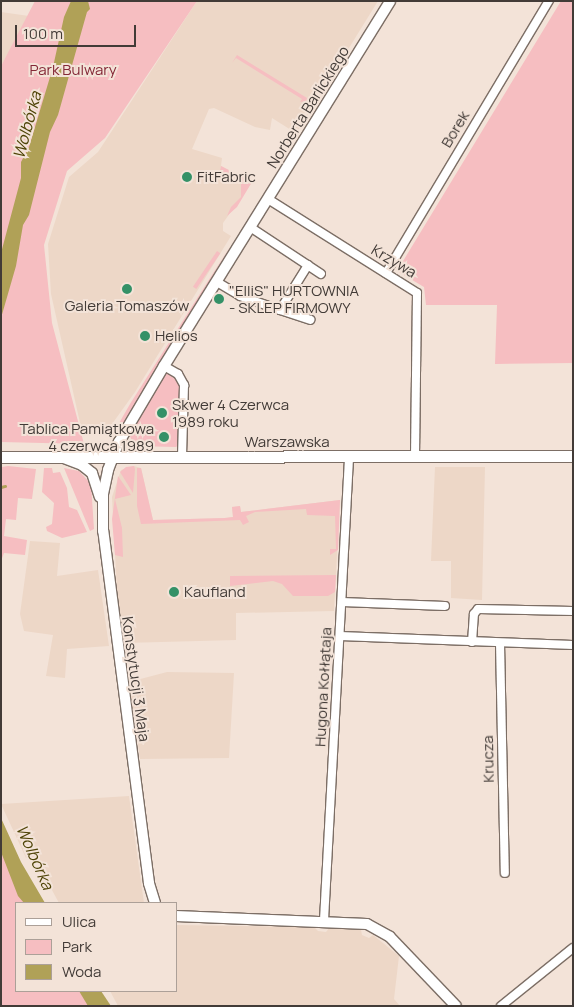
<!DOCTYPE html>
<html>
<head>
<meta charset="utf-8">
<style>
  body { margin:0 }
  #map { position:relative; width:574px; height:1007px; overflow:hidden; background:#f3e3d8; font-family:Manrope,sans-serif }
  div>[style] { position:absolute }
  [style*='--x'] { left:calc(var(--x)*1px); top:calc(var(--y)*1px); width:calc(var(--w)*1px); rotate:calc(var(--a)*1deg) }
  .built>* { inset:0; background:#edd7c7 }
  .green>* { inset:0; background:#f6bec1; transform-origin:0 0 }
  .water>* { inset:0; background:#b0a157 }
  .stream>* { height:2.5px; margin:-1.25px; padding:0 1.25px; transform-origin:1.25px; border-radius:1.25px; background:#b0a157 }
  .roads { filter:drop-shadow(1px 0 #7c6e65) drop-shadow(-1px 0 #7c6e65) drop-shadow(0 1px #7c6e65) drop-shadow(0 -1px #7c6e65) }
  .minor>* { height:8px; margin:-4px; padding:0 4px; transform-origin:4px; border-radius:4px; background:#fff }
  .tertiary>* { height:10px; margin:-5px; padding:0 5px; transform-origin:5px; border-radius:5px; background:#fff }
  .secondary>* { height:11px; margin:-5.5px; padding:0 5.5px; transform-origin:5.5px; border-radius:5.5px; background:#fff }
  .dots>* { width:14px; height:14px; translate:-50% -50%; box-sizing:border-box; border:2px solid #f3e3d8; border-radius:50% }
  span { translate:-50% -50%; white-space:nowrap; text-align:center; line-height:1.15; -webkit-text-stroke:4px #f3e3d8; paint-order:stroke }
  .park-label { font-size:15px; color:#842837 }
  .street-label { font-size:15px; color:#423b37 }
  .poi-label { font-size:15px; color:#423b37 }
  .left { translate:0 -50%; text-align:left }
  .right { translate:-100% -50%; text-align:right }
  .water-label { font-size:16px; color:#4e4306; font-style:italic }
  .frame { position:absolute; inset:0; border:2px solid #423b37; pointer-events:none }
  .legend { position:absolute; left:15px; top:902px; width:162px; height:90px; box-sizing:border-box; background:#f3e3d8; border:1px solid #aca098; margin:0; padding:6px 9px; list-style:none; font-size:15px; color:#423b37 }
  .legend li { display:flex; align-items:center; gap:10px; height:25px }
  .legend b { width:25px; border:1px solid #aca098 }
  .scale { position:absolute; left:15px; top:25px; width:121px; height:22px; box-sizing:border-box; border:2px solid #423b37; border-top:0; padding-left:6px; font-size:15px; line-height:18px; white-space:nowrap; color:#423b37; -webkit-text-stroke:4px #f3e3d8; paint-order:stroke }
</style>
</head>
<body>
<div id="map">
  <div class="built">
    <div style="clip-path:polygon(197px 1px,378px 1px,289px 145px,283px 141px,291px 130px,272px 118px,270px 130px,255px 127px,214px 108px,209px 109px,192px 149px,222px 158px,221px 166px,252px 182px,223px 223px,223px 231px,231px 236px,135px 392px,107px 431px,98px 436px,83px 436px,51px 294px,48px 244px,69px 177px,98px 152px)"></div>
    <div style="clip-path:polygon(1px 12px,29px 16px,1px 66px)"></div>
    <div style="clip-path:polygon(134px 466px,141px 468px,153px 520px,225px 518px,233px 517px,232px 507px,240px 506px,241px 512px,340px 500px,334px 611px,236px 613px,236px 640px,124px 643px,117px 590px,112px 497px,121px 470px)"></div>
    <div style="clip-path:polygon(435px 467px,485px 467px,482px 600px,451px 598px,451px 561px,431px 561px)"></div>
    <div style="clip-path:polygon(30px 541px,60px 543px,57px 576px,98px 570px,109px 646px,67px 649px,65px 678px,46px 676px,53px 635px,24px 631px,20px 614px)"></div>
    <div style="clip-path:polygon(167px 672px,234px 673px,229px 758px,140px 759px,129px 682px)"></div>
    <div style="clip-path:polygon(129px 796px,144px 903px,59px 903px,34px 857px,26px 858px,1px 804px)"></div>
    <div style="clip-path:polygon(176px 925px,314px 927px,318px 931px,326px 932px,330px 927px,361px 930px,362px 935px,369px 938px,373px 935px,399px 956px,394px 999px,400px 1006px,118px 1006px,110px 991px,176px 991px)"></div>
  </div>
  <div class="green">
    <div style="clip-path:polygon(35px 1px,197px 1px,105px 138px,67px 171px,44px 245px,52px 323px,84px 444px,1px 442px,1px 66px)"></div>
    <div style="clip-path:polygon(561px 1px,573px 1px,573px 363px,495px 364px,497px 305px,426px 305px,424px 287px,397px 271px)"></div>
    <div style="clip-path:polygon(237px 55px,307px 98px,306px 101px,300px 102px,302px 99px,236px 58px,232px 63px)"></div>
    <div style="clip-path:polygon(221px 166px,252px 182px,237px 207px,227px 216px,231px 207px,241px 197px,241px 179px,220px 171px)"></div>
    <div style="clip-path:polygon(231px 245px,117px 434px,114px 432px,130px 404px)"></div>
    <div style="left:217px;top:251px;width:4px;height:43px;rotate:34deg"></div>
    <div style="clip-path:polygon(169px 373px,177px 378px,180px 390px,180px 444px,176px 447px,134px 446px,130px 436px,165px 374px)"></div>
    <div style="clip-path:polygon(8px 466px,36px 469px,32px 499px,18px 498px,16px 520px,6px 519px,4px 536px,27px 540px,25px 555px,4px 553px,1px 561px,2px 467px)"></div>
    <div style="clip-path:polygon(134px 466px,135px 469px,133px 493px,120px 472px,126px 467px)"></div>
    <div style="clip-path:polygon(44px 468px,52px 468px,53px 473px,60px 472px,67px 488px,69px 507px,77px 510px,87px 532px,62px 538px,47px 531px,46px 527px,52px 524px,54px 503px,42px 492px)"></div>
    <div style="clip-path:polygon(64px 468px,79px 471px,91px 484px,94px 529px,90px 531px)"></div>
    <div style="clip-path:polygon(137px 468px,141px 468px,153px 520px,225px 518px,233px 517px,232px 507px,240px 506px,241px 512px,340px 500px,338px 550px,330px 555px,330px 549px,336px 549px,335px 516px,307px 515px,306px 509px,255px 512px,246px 516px,249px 522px,243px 525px,240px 520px,141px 524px,137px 506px)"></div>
    <div style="clip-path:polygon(118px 476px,131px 495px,115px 499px,122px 528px,123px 557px,115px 555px,112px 519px)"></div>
    <div style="clip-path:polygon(336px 575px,335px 592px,328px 596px,293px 596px,282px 584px,273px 581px,230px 586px,230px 576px)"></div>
    <div style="clip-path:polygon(1px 851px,29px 903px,16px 903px,16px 991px,81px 991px,90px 1006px,1px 1006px)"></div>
  </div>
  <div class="water">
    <div style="clip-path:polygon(71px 1px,88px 1px,90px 9px,87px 12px,58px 115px,50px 132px,29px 215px,23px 225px,16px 266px,1px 318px,1px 253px,21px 178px,21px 162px,29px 147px,53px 67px,64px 17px)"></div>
    <div style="clip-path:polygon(1px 818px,21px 862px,45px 903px,24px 903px,18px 896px,1px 852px)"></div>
    <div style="clip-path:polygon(79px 991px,101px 991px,111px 1006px,88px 1006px)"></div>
  </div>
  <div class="stream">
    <div style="--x:1;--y:487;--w:4;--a:-14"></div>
  </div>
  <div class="roads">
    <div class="minor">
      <div style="--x:268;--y:199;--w:176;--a:32.2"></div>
      <div style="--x:417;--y:293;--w:163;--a:90.7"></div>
      <div style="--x:250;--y:227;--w:85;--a:33.5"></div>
      <div style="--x:386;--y:273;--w:317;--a:-59.1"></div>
      <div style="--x:217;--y:282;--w:27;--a:31"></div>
      <div style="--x:240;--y:296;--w:42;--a:19.3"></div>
      <div style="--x:280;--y:310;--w:53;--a:-58.1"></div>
      <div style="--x:280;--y:310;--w:32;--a:18"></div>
      <div style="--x:164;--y:366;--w:16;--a:30"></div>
      <div style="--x:178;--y:374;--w:13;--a:61"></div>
      <div style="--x:184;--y:385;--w:72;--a:91.6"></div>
      <div style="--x:342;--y:602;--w:103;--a:2.2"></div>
      <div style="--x:340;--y:636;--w:233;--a:2.2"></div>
      <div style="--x:472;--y:642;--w:28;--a:-86"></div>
      <div style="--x:474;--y:614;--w:6;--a:-51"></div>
      <div style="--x:478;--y:609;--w:95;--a:1.2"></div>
      <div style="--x:500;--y:643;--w:230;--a:88.8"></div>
      <div style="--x:324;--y:920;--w:465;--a:-86.9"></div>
      <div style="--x:501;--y:1006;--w:92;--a:-38.9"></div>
    </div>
    <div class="tertiary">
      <div style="--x:64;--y:458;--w:19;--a:21"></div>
      <div style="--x:82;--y:465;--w:13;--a:39"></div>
      <div style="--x:92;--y:473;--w:25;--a:72"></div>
      <div style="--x:155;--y:903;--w:21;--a:-107"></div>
      <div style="--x:149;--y:883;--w:355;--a:-97.4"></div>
      <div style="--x:103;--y:531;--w:37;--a:-90"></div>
      <div style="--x:103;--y:494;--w:25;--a:-78"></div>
      <div style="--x:108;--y:470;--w:30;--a:-69"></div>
      <div style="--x:119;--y:442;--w:88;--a:-59.4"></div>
      <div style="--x:164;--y:366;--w:429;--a:-58.2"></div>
      <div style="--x:176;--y:916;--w:191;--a:2.4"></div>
      <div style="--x:367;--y:924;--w:26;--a:29"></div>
      <div style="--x:390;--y:937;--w:95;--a:46.3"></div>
    </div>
    <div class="secondary">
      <div style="--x:1;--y:457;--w:572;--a:-0.1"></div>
    </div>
  </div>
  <div class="dots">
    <div style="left:187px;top:177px;background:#349167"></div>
    <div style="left:127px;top:289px;background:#349167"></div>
    <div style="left:219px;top:299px;background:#349167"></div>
    <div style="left:145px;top:336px;background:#349167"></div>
    <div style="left:162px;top:413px;background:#349167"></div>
    <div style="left:164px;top:437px;background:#349167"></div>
    <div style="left:174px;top:592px;background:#349167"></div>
  </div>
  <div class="park-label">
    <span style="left:73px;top:70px">Park Bulwary</span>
  </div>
  <div class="street-label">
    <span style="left:308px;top:107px;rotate:-58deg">Norberta Barlickiego</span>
    <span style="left:455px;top:129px;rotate:-59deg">Borek</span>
    <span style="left:394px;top:261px;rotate:31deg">Krzywa</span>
    <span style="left:287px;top:442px">Warszawska</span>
    <span style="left:136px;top:679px;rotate:82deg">Konstytucji 3 Maja</span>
    <span style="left:323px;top:687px;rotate:-87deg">Hugona Kołłątaja</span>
    <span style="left:488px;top:759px;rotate:-91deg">Krucza</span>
  </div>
  <div class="poi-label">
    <span class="left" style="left:197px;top:177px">FitFabric</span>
    <span class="left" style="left:229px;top:299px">"ElliS" HURTOWNIA<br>- SKLEP FIRMOWY</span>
    <span style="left:127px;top:306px">Galeria Tomaszów</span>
    <span class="left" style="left:155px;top:336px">Helios</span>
    <span class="left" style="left:172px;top:413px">Skwer 4 Czerwca<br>1989 roku</span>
    <span class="right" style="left:154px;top:437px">Tablica Pamiątkowa<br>4 czerwca 1989</span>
    <span class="left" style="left:184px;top:592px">Kaufland</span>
  </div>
  <div class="water-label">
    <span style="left:27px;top:125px;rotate:-75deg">Wolbórka</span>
    <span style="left:35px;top:857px;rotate:66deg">Wolbórka</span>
  </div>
  <div class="frame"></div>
  <ul class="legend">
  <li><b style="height:6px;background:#fff"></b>Ulica</li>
  <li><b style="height:14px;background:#f6bec1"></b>Park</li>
  <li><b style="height:14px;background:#b0a157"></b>Woda</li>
  </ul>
  <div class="scale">100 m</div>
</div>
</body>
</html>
